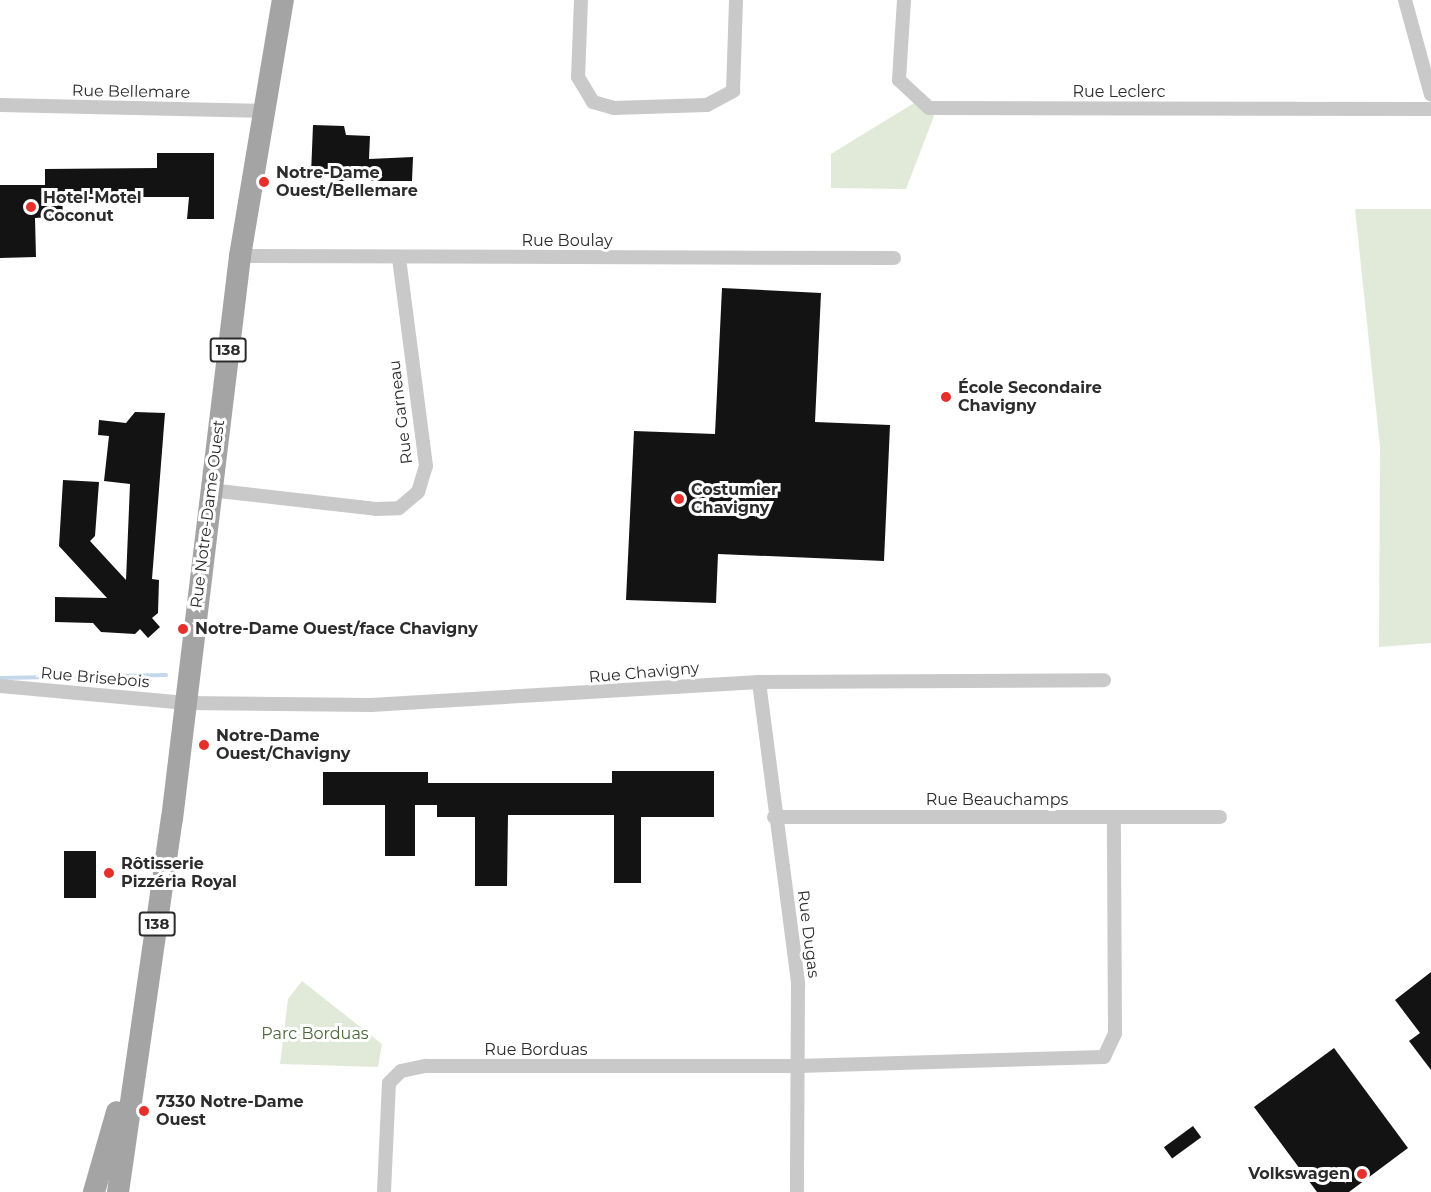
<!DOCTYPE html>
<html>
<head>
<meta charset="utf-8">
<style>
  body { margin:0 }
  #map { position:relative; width:1431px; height:1192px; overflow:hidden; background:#fff; font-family:Montserrat,sans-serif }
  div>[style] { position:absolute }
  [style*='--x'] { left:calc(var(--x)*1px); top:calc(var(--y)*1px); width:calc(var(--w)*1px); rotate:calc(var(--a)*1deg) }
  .green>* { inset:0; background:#e1ead9 }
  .stream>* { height:4px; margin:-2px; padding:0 2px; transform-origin:2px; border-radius:2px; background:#c5d8eb }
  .building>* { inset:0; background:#131313; transform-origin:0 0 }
  .minor>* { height:14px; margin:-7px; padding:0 7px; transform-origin:7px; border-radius:7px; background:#c9c9c9 }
  .primary>* { height:22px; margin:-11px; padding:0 11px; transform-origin:11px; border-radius:11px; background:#a4a4a4 }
  .dots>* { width:16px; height:16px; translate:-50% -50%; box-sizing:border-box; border:3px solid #fff; border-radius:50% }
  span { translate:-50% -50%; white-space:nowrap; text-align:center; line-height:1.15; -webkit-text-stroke:6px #fff; paint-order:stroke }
  .shield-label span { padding:2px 4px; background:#fff; border:2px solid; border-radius:4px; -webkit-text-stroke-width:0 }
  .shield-label { font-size:15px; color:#2c2c2c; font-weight:700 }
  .street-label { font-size:16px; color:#2c2c2c }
  .poi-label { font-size:16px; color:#2c2c2c; font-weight:700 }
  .left { translate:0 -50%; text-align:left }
  .right { translate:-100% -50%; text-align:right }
  .park-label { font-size:16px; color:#4b683a }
</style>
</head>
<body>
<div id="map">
  <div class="green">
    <div style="clip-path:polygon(914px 103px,934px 116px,906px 189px,831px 188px,831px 154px)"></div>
    <div style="clip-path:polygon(1355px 209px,1431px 209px,1431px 643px,1379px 647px,1380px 447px)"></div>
    <div style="clip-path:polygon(302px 981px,382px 1044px,378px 1067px,280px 1064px,288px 999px)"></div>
  </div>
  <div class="stream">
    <div style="--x:0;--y:678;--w:166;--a:-1"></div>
  </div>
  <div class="building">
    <div style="clip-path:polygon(313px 125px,344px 126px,346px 135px,370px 136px,369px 159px,413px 157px,412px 181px,337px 181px,337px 175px,311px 174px)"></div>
    <div style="clip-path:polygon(157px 153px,214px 153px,214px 219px,187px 219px,189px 197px,62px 197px,63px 216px,35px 218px,36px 257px,0 258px,0 185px,45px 185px,45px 169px,157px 168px)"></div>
    <div style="clip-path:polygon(722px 288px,821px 293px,815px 422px,890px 425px,884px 561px,718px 554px,716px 603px,626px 600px,634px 431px,715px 434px)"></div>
    <div style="clip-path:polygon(135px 412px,165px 413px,152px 579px,159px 580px,158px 613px,152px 618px,160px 627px,148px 638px,140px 629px,135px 634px,101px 632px,93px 623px,55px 622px,55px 597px,107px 598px,59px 546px,63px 480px,99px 482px,95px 536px,90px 541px,126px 580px,130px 484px,104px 481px,109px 436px,98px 435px,99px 420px,126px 423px)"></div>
    <div style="clip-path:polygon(612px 771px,714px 771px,714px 817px,641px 817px,641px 883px,614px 883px,614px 815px,508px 815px,507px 886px,475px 886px,475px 817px,437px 817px,437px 805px,415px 805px,415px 856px,385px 856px,385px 805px,323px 805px,323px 772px,428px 772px,428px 783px,612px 783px)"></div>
    <div style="left:64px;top:851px;width:32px;height:47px"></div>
    <div style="clip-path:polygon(1431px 972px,1431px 1070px,1409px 1041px,1420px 1033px,1395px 1000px)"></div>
    <div style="clip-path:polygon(1334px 1048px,1408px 1148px,1349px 1192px,1317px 1192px,1254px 1107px)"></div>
    <div style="left:1193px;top:1126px;width:14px;height:36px;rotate:54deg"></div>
  </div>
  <div class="minor">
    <div style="--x:581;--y:0;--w:77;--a:92.2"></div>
    <div style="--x:578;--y:77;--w:29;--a:59"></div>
    <div style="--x:593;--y:102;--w:22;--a:16"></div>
    <div style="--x:614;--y:108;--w:93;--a:-1.8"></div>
    <div style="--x:707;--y:105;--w:30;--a:-28"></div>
    <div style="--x:733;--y:91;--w:91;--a:-88.1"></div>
    <div style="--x:904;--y:0;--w:80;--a:93.6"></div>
    <div style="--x:899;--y:80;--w:41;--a:43"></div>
    <div style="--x:929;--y:108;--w:502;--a:0.11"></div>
    <div style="--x:1405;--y:0;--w:98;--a:74.7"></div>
    <div style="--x:0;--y:105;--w:261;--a:1.3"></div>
    <div style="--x:240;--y:256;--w:654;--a:0.18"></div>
    <div style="--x:210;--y:490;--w:167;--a:6.5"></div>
    <div style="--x:376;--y:509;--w:23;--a:-2"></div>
    <div style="--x:399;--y:508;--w:25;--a:-40"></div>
    <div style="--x:418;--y:492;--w:27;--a:-73"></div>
    <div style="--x:426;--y:466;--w:211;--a:-97.4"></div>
    <div style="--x:759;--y:682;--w:305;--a:82.6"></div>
    <div style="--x:798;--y:984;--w:208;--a:90.3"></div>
    <div style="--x:0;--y:686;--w:187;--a:5.2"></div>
    <div style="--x:186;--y:703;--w:185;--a:0.6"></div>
    <div style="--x:371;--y:705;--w:389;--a:-3.4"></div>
    <div style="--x:759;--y:682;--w:345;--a:-0.3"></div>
    <div style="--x:774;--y:817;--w:446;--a:0"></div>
    <div style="--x:384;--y:1192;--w:109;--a:-87.4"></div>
    <div style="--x:389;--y:1083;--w:17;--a:-45"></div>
    <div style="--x:401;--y:1071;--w:25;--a:-12"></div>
    <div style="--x:425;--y:1066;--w:373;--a:0"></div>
    <div style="--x:798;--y:1066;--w:306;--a:-1.7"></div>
    <div style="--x:1104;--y:1057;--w:26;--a:-65"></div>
    <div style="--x:1115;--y:1033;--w:216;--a:-90.3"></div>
  </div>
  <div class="primary">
    <div style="--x:94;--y:1192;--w:83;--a:-74"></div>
    <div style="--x:118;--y:1192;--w:377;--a:-81.8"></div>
    <div style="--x:172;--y:819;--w:567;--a:-83.11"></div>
    <div style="--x:240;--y:256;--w:260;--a:-80.5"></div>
  </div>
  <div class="dots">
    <div style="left:264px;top:182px;background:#e5302c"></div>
    <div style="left:31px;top:207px;background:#e5302c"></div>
    <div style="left:946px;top:397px;background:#e5302c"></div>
    <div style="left:679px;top:499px;background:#e5302c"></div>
    <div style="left:183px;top:629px;background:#e5302c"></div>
    <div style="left:204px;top:745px;background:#e5302c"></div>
    <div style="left:109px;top:873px;background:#e5302c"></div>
    <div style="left:144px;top:1111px;background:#e5302c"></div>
    <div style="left:1362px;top:1174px;background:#e5302c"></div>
  </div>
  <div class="shield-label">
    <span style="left:228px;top:350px">138</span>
    <span style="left:157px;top:924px">138</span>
  </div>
  <div class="street-label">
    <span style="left:131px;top:92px;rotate:1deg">Rue Bellemare</span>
    <span style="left:1119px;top:92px">Rue Leclerc</span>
    <span style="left:567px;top:241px">Rue Boulay</span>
    <span style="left:401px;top:412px;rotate:-97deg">Rue Garneau</span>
    <span style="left:208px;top:514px;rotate:-83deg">Rue Notre-Dame Ouest</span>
    <span style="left:644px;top:673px;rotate:-5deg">Rue Chavigny</span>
    <span style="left:95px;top:678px;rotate:5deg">Rue Brisebois</span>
    <span style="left:997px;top:800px">Rue Beauchamps</span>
    <span style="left:808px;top:934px;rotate:83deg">Rue Dugas</span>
    <span style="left:536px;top:1050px">Rue Borduas</span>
  </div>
  <div class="poi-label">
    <span class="left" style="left:276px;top:182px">Notre-Dame<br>Ouest/Bellemare</span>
    <span class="left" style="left:43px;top:207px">Hotel-Motel<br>Coconut</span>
    <span class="left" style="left:958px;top:397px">École Secondaire<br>Chavigny</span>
    <span class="left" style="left:691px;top:499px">Costumier<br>Chavigny</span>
    <span class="left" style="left:195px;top:629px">Notre-Dame Ouest/face Chavigny</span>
    <span class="left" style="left:216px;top:745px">Notre-Dame<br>Ouest/Chavigny</span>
    <span class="left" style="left:121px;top:873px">Rôtisserie<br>Pizzéria Royal</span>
    <span class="left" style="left:156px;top:1111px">7330 Notre-Dame<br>Ouest</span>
    <span class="right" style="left:1350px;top:1174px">Volkswagen</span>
  </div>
  <div class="park-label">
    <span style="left:315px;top:1034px">Parc Borduas</span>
  </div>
</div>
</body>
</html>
